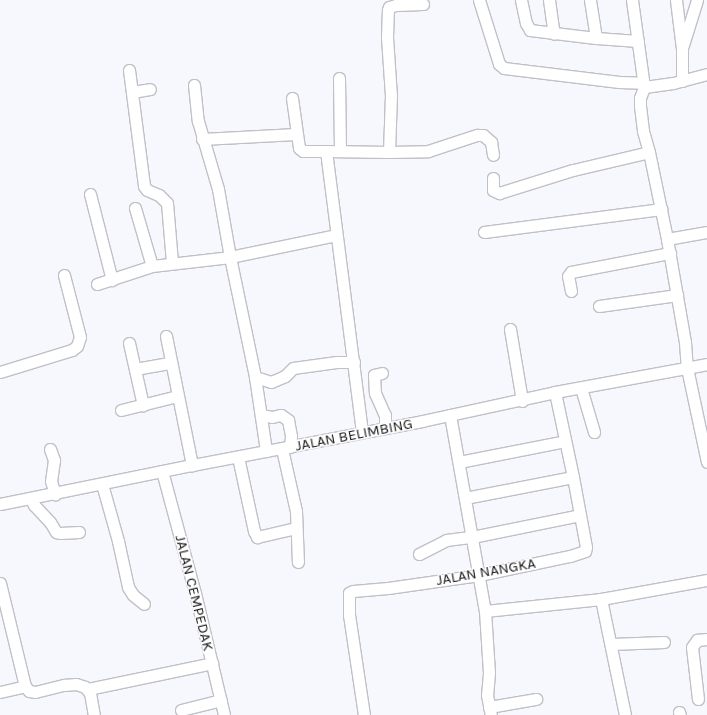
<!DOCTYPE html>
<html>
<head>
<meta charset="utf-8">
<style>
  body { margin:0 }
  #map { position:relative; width:707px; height:715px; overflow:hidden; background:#f7f7fe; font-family:Karla,sans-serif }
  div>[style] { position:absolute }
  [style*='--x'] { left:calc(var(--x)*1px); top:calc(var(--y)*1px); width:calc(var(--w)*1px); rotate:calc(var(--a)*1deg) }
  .roads { filter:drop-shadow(1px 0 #c0c0c7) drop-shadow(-1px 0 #c0c0c7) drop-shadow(0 1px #c0c0c7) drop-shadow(0 -1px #c0c0c7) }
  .minor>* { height:11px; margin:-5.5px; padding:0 5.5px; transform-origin:5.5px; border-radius:5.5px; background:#fff }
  span { translate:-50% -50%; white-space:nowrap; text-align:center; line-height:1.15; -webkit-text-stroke:3px #fff; paint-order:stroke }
  .street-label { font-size:15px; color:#1a1a1d }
</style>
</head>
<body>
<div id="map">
  <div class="roads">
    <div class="minor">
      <div style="--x:479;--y:0;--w:67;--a:72.6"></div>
      <div style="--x:499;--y:64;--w:6;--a:39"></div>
      <div style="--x:504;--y:68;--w:116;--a:6.9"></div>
      <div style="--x:619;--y:82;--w:24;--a:2"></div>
      <div style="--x:521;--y:0;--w:24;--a:78"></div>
      <div style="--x:526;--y:23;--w:8;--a:60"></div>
      <div style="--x:530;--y:30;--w:66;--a:6.9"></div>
      <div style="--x:596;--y:38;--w:42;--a:4.1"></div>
      <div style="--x:549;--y:0;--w:34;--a:82"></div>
      <div style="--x:590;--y:0;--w:38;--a:81"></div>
      <div style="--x:632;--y:0;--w:88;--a:82.1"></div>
      <div style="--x:676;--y:0;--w:49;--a:83"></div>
      <div style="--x:682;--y:49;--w:32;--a:90"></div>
      <div style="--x:683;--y:45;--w:47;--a:-72.7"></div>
      <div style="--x:129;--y:70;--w:117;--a:82.6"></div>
      <div style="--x:144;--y:186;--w:5;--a:53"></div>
      <div style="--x:147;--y:190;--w:13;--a:23"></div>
      <div style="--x:159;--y:195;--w:11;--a:45"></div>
      <div style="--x:167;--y:203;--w:60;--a:85.2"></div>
      <div style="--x:707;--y:74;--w:35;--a:165"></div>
      <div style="--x:673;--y:83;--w:29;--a:172"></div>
      <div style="--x:644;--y:87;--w:12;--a:110"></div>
      <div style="--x:640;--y:98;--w:8;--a:90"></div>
      <div style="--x:640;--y:106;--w:25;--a:83"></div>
      <div style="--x:643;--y:131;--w:22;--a:74"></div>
      <div style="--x:649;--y:152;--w:89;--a:78.3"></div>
      <div style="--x:667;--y:239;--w:105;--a:80.1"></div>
      <div style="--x:685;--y:342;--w:26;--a:86"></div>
      <div style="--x:687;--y:368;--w:96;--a:78"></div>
      <div style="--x:339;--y:78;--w:73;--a:89.2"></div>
      <div style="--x:194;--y:85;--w:36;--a:84"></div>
      <div style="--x:198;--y:121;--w:71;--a:73.6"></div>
      <div style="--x:218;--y:189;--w:69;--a:80"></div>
      <div style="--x:230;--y:257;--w:123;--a:78.2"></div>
      <div style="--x:255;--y:377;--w:75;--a:81.5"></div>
      <div style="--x:132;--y:92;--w:18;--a:-9"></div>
      <div style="--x:292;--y:98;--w:50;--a:82"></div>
      <div style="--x:299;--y:148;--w:5;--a:37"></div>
      <div style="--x:303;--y:151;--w:23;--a:0"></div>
      <div style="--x:202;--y:139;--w:94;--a:-3"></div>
      <div style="--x:389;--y:152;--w:39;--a:-1"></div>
      <div style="--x:428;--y:151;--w:52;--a:-18.1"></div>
      <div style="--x:477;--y:135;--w:6;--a:0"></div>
      <div style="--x:483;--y:135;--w:11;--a:41"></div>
      <div style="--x:491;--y:142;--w:13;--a:81"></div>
      <div style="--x:493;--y:178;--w:12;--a:90"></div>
      <div style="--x:493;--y:190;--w:7;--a:27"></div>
      <div style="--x:499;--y:193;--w:77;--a:-17.3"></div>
      <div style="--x:573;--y:170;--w:78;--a:-13.3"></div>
      <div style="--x:90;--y:194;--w:89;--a:75.7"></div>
      <div style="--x:135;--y:208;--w:60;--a:73.7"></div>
      <div style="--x:484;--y:232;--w:179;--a:-7.4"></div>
      <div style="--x:667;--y:239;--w:41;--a:-9.9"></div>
      <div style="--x:97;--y:284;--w:58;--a:-18.1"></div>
      <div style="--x:152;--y:266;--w:79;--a:-6.6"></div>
      <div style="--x:230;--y:257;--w:108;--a:-11.7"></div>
      <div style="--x:571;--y:291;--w:15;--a:-101"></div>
      <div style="--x:568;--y:276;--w:5;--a:-53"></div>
      <div style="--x:571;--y:272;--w:101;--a:-10.9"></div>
      <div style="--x:599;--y:306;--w:79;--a:-8"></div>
      <div style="--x:510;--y:329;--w:73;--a:80.5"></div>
      <div style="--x:166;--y:336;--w:132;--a:78.6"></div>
      <div style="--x:129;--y:343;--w:64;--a:77.3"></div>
      <div style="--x:135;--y:369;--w:36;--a:-10"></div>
      <div style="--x:0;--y:372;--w:75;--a:-17"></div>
      <div style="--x:72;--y:350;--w:6;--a:-39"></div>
      <div style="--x:77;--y:346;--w:9;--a:-72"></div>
      <div style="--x:80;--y:337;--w:64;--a:-104.5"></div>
      <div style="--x:382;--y:373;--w:8;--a:166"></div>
      <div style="--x:374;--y:375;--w:18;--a:87"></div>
      <div style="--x:375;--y:393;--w:24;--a:66"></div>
      <div style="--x:385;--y:415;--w:12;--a:90"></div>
      <div style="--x:255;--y:377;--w:17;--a:17"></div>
      <div style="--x:271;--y:382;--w:15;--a:-23"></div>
      <div style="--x:285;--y:376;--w:11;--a:-45"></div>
      <div style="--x:293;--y:368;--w:44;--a:-7.8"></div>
      <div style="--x:337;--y:362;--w:17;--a:0"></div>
      <div style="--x:581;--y:388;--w:46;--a:73.5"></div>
      <div style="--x:121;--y:410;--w:58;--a:-14"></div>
      <div style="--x:261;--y:415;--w:11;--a:10"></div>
      <div style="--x:272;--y:417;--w:9;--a:-13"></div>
      <div style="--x:281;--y:415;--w:9;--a:36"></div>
      <div style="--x:288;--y:420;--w:16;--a:79"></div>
      <div style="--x:291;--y:436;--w:11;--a:95"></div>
      <div style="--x:450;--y:415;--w:199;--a:79.9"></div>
      <div style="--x:485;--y:611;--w:62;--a:86.3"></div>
      <div style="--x:489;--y:673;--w:22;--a:95"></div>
      <div style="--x:487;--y:695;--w:20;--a:79"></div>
      <div style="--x:362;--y:432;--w:283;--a:-97.3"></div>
      <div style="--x:326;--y:151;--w:63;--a:0.9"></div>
      <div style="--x:389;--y:152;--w:56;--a:-88"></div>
      <div style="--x:391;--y:96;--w:59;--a:-93.9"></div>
      <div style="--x:387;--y:37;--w:27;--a:-88"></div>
      <div style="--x:388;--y:10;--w:3;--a:-72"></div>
      <div style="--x:389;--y:7;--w:7;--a:-16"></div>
      <div style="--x:396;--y:5;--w:27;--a:-2"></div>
      <div style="--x:50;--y:449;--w:12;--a:70"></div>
      <div style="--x:54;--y:460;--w:21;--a:98"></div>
      <div style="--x:51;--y:481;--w:14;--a:73"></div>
      <div style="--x:282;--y:449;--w:64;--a:77.3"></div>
      <div style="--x:296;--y:511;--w:51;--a:87.8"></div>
      <div style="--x:238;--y:457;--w:76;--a:77.8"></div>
      <div style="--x:254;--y:531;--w:7;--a:63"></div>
      <div style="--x:257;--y:537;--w:37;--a:-13"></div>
      <div style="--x:459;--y:462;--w:108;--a:-11.2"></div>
      <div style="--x:162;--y:471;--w:126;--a:74.9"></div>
      <div style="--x:195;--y:593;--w:125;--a:76.6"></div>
      <div style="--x:102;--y:484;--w:59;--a:74.3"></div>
      <div style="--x:118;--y:541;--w:47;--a:77.7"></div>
      <div style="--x:128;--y:587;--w:9;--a:58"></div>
      <div style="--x:133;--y:595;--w:14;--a:39"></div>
      <div style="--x:465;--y:498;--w:110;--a:-11"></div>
      <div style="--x:31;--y:499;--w:7;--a:63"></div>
      <div style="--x:34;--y:505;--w:23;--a:47"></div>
      <div style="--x:50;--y:522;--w:12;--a:59"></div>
      <div style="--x:56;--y:532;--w:4;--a:14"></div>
      <div style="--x:60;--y:533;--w:19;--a:-3"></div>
      <div style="--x:0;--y:504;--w:196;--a:-11.5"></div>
      <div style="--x:192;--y:465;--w:234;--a:-10.8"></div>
      <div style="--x:422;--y:421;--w:136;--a:-12.3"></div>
      <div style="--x:555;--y:392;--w:155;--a:-10.4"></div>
      <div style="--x:419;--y:554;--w:30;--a:-27"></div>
      <div style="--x:446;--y:540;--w:26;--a:-7"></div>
      <div style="--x:472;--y:537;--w:110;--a:-11.5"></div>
      <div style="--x:0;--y:583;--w:106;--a:76.4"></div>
      <div style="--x:25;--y:686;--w:6;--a:51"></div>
      <div style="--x:29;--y:691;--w:6;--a:9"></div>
      <div style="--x:35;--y:692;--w:30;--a:-14"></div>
      <div style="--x:64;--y:685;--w:12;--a:-5"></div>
      <div style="--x:76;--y:684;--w:9;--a:18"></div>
      <div style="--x:85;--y:687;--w:8;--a:50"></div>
      <div style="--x:90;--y:693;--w:22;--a:80"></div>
      <div style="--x:601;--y:599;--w:118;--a:78.3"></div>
      <div style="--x:485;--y:611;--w:117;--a:-5.9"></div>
      <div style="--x:601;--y:599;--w:108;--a:-10.2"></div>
      <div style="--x:611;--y:644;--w:53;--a:-2.2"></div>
      <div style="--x:88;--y:689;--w:127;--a:-11.8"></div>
      <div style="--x:0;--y:692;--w:26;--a:-13"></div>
      <div style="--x:698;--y:699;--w:52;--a:-96.6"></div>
      <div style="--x:692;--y:647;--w:9;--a:-54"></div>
      <div style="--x:697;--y:640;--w:10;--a:-6"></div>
      <div style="--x:489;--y:707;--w:48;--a:-9.7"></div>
      <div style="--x:181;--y:710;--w:41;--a:-14"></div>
      <div style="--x:679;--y:712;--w:3;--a:72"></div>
      <div style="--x:364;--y:715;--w:101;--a:-98.5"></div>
      <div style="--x:349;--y:615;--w:22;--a:-90"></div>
      <div style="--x:349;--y:593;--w:4;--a:-27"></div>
      <div style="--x:353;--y:591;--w:35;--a:-5"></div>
      <div style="--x:388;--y:588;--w:92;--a:-8.1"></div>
      <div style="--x:479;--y:575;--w:93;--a:-11.8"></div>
      <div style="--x:570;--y:556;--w:16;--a:-18"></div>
      <div style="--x:585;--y:551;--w:4;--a:-76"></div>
      <div style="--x:586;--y:547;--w:71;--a:-100.5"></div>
      <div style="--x:573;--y:477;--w:87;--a:-102"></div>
    </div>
  </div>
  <div class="street-label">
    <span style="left:354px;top:435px;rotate:-11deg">JALAN BELIMBING</span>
    <span style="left:486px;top:572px;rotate:-10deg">JALAN NANGKA</span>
    <span style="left:194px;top:593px;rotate:76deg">JALAN CEMPEDAK</span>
  </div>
</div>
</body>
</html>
